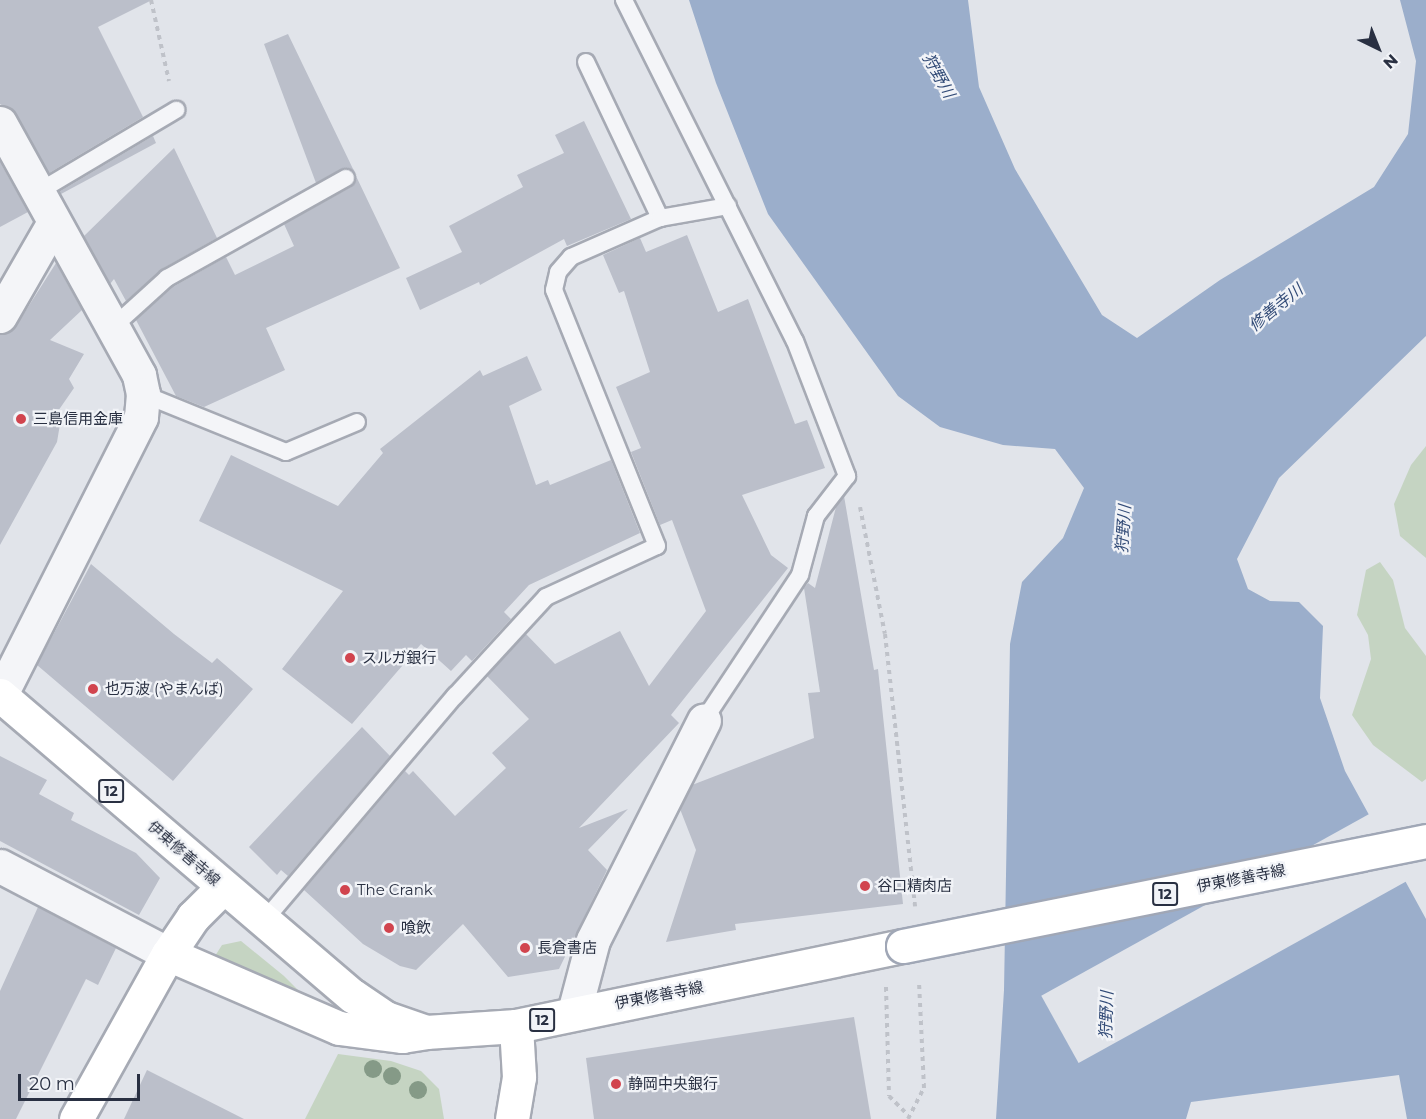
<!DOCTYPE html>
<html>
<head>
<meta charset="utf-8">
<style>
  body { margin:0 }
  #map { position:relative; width:1426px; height:1119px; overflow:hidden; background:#e1e4ea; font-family:Montserrat,"Noto Sans JP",sans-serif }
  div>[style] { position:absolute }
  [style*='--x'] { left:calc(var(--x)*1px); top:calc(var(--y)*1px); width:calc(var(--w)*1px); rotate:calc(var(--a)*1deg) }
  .green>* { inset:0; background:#c5d4c2 }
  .water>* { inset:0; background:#9baecb }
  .pier>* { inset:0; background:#e1e4ea; transform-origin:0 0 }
  .building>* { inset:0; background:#bbbfca }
  .path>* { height:4px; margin-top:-2px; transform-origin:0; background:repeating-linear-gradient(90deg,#bfc2c9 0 4.5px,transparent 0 9px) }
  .roads { filter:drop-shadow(2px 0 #a6aab4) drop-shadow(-2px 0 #a6aab4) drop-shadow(0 2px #a6aab4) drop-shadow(0 -2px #a6aab4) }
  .lane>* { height:16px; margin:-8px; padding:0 8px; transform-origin:8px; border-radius:8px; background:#f4f5f8 }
  .street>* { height:33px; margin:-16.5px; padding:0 16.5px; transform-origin:16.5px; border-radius:16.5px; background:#f4f5f8 }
  .secondary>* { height:33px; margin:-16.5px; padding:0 16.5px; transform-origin:16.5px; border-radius:16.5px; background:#fff }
  .primary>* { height:33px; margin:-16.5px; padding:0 16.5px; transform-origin:16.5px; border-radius:16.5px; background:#fff }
  .bridges { filter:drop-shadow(2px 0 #a0a7b6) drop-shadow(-2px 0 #a0a7b6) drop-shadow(0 2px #a0a7b6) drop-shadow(0 -2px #a0a7b6) }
  .primary-bridge>* { height:33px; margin:-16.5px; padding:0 16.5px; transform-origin:16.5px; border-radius:16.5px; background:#fff }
  .trees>* { width:18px; height:18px; margin:-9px; border-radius:50%; background:#859a87 }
  .dots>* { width:16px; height:16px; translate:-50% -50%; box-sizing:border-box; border:3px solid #f1f3f7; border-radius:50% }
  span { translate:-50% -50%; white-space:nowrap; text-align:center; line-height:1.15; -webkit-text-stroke:4.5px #f1f3f7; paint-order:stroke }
  .shield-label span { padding:2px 4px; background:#f1f3f7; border:2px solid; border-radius:4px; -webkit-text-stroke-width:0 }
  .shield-label { font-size:14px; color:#293042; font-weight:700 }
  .poi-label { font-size:15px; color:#293042 }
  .left { translate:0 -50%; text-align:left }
  .street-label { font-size:15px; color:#293042 }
  .water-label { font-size:16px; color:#324b77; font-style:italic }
  .north { position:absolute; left:1348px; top:18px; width:60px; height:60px; -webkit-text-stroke:4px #f1f3f7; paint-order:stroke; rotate:137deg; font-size:16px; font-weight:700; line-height:24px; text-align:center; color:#293042 }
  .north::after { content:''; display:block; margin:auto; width:21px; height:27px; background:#293042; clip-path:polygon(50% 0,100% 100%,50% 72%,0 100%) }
  .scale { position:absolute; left:18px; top:1074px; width:122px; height:27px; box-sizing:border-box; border:3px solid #293042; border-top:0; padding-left:8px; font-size:18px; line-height:21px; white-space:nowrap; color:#293042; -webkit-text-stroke:4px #f1f3f7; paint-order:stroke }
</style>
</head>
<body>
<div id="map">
  <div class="green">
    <div style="clip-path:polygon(1426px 446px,1426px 558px,1400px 536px,1394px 504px,1411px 465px)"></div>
    <div style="clip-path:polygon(1380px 562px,1393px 580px,1405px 628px,1426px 656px,1426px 779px,1422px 782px,1373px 745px,1352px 715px,1371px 659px,1368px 635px,1357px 615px,1366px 570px)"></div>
    <div style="clip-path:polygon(241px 941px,284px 976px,308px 1000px,215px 956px,222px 945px)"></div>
    <div style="clip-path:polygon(338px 1054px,391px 1061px,421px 1071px,439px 1089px,444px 1119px,305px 1119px)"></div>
  </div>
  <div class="water">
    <div style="clip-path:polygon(689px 0,968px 0,979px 87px,1015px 169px,1102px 315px,1137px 338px,1220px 280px,1374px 187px,1408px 134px,1416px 61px,1400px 0,1426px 0,1426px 336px,1279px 478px,1237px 559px,1248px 589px,1270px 601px,1299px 602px,1323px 626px,1320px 698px,1345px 771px,1426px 919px,1426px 1119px,1407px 1119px,1399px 1075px,1191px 1102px,1186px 1119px,996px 1119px,1004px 990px,1010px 644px,1022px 582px,1063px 538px,1084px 488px,1055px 449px,1003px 445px,940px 427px,898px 396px,768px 214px,716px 83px)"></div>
  </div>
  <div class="pier">
    <div style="left:1371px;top:813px;width:77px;height:377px;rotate:61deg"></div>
  </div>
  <div class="building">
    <div style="clip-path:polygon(0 0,152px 0,98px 27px,143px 117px,49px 173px,16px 114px,0 104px)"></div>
    <div style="clip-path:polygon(288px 34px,354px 171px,341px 169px,316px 183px,264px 44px)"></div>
    <div style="clip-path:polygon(584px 121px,631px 219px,567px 246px,564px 239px,480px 285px,479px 282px,420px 310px,406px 278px,462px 252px,449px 226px,523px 187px,517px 175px,564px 153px,555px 135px)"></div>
    <div style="clip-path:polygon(153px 136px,156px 143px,61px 194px,59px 192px)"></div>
    <div style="clip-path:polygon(174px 148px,217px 238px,162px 269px,126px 301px,114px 279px,110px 284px,84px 236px)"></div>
    <div style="clip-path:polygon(0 162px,28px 212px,0 227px)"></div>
    <div style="clip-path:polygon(356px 176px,400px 268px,266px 328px,285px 370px,204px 407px,176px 396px,136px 320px,173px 287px,226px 257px,235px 275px,294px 246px,284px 224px,351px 187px)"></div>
    <div style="clip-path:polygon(687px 235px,718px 312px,748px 299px,795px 424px,807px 420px,825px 468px,742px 495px,771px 555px,788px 568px,671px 715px,679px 723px,579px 828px,628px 809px,588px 850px,607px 870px,559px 969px,508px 977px,463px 924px,416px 970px,400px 966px,363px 944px,304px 890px,405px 771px,409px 775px,413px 771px,455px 816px,506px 768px,492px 753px,529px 719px,487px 676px,526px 634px,555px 664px,620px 631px,649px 686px,706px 611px,672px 520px,660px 525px,631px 452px,641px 448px,616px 387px,650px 372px,624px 291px,619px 293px,603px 255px,640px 238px,646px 252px)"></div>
    <div style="clip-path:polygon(56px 263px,82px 310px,50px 340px,84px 354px,69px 379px,74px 388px,56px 414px,60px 424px,57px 442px,0 545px,0 335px,16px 326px)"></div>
    <div style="clip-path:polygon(527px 356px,542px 390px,509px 406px,536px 485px,548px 480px,550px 485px,611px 460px,640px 533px,529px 585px,504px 612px,511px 619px,472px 661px,466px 655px,451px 671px,421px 644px,352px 724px,282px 669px,343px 591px,199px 521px,231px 455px,338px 506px,383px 453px,380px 449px,480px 370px,483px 376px)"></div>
    <div style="clip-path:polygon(844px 496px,874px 670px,878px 669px,903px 904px,735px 924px,736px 930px,666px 942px,696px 850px,680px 809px,692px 785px,814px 738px,808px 693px,820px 692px,804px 588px,808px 583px,815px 588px,836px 507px)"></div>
    <div style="clip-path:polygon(91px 564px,174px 634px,212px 663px,217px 658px,253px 689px,173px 781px,37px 665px)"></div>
    <div style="clip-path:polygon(362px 727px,390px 756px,288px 876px,281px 870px,277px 875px,249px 847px)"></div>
    <div style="clip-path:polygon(0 756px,47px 780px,39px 794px,74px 813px,71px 820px,136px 853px,160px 878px,139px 915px,0 841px)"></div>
    <div style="clip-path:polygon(38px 907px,116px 948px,98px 985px,86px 979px,16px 1119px,0 1119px,0 991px)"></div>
    <div style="clip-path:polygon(854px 1017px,871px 1119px,594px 1119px,586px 1058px)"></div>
    <div style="clip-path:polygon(147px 1070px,244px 1119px,124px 1119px)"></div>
  </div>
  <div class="path">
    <div style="--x:151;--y:0;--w:83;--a:77.5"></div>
    <div style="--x:860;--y:507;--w:129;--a:78.9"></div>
    <div style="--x:885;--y:634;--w:274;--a:83.7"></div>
    <div style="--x:886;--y:987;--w:109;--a:88.4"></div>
    <div style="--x:889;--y:1096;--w:27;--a:45"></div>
    <div style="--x:908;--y:1119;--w:35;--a:-63"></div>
    <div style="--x:924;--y:1088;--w:108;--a:-92.7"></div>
  </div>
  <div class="roads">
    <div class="lane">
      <div style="--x:624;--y:0;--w:381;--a:63.4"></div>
      <div style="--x:795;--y:341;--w:145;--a:68.9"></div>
      <div style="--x:847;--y:476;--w:51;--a:127.8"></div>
      <div style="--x:816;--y:516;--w:61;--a:105.2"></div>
      <div style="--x:800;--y:575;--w:174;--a:123.5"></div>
      <div style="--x:586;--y:62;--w:173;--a:64.6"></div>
      <div style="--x:38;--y:192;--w:161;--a:-30.7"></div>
      <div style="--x:113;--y:327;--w:73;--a:-42.2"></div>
      <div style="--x:167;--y:278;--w:205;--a:-29.2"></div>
      <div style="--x:143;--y:394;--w:154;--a:22.1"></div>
      <div style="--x:286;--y:452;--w:77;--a:-22.9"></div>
      <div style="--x:263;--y:922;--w:297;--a:-49.7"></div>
      <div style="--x:455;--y:696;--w:134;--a:-47.4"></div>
      <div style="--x:546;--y:597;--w:122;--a:-24.7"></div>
      <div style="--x:657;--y:546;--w:276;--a:-111.9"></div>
      <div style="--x:554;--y:290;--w:18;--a:-77"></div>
      <div style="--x:558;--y:272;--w:20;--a:-49"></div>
      <div style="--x:571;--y:257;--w:97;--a:-23.7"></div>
      <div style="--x:660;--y:218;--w:69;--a:-10"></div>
    </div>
    <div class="street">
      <div style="--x:0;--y:123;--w:288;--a:61.1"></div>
      <div style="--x:139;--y:375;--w:19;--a:78"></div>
      <div style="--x:143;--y:394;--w:23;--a:95"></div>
      <div style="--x:141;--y:417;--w:313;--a:116.8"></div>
      <div style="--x:0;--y:316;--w:108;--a:-60.1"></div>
      <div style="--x:0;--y:866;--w:190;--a:27.6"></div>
      <div style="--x:574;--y:1012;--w:74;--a:-75.2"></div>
      <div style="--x:593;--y:940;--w:246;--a:-63.2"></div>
    </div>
    <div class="secondary">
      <div style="--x:168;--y:954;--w:186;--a:23.4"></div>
      <div style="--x:339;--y:1028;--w:64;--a:7.2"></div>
      <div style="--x:402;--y:1036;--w:24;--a:-9"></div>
      <div style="--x:76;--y:1119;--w:189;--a:-60.9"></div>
      <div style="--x:168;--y:954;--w:45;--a:-56"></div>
      <div style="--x:193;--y:917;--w:42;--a:-45"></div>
      <div style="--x:512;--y:1119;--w:43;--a:-80.5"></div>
      <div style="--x:519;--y:1077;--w:51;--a:-93.4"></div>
    </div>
    <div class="primary">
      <div style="--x:0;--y:695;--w:464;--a:40.5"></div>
      <div style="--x:353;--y:996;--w:40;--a:34"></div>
      <div style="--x:386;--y:1018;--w:42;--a:19.3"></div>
      <div style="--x:426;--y:1032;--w:90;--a:-3.8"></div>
      <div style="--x:516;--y:1026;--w:395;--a:-11.7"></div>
    </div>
  </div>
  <div class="bridges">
    <div class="primary-bridge">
      <div style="--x:903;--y:946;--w:533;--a:-11.35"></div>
    </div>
  </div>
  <div class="trees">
    <div style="left:373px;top:1069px"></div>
    <div style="left:392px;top:1076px"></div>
    <div style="left:418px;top:1090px"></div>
  </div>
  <div class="dots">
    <div style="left:21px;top:419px;background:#d1444e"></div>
    <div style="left:350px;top:658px;background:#d1444e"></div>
    <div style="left:93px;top:689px;background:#d1444e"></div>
    <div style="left:865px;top:886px;background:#d1444e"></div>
    <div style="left:345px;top:890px;background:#d1444e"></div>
    <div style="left:389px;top:928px;background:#d1444e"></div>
    <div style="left:525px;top:948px;background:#d1444e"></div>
    <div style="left:616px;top:1084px;background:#d1444e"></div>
  </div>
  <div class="shield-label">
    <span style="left:111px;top:791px">12</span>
    <span style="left:1165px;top:894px">12</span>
    <span style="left:542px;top:1020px">12</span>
  </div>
  <div class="poi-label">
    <span class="left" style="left:33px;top:419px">三島信用金庫</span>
    <span class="left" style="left:362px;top:658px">スルガ銀行</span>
    <span class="left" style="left:105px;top:689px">也万波 (やまんば)</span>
    <span class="left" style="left:877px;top:886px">谷口精肉店</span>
    <span class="left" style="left:357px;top:890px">The Crank</span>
    <span class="left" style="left:401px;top:928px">喰飲</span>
    <span class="left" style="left:537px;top:948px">長倉書店</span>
    <span class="left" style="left:628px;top:1084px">静岡中央銀行</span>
  </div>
  <div class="street-label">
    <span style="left:184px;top:853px;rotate:41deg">伊東修善寺線</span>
    <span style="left:1241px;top:878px;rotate:-11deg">伊東修善寺線</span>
    <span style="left:659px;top:995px;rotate:-11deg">伊東修善寺線</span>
  </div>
  <div class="water-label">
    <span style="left:938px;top:76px;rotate:61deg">狩野川</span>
    <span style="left:1276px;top:308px;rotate:-39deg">修善寺川</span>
    <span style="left:1124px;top:529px;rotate:-86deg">狩野川</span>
    <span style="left:1107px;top:1015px;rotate:-88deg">狩野川</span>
  </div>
  <div class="north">N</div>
  <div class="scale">20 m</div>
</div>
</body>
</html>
